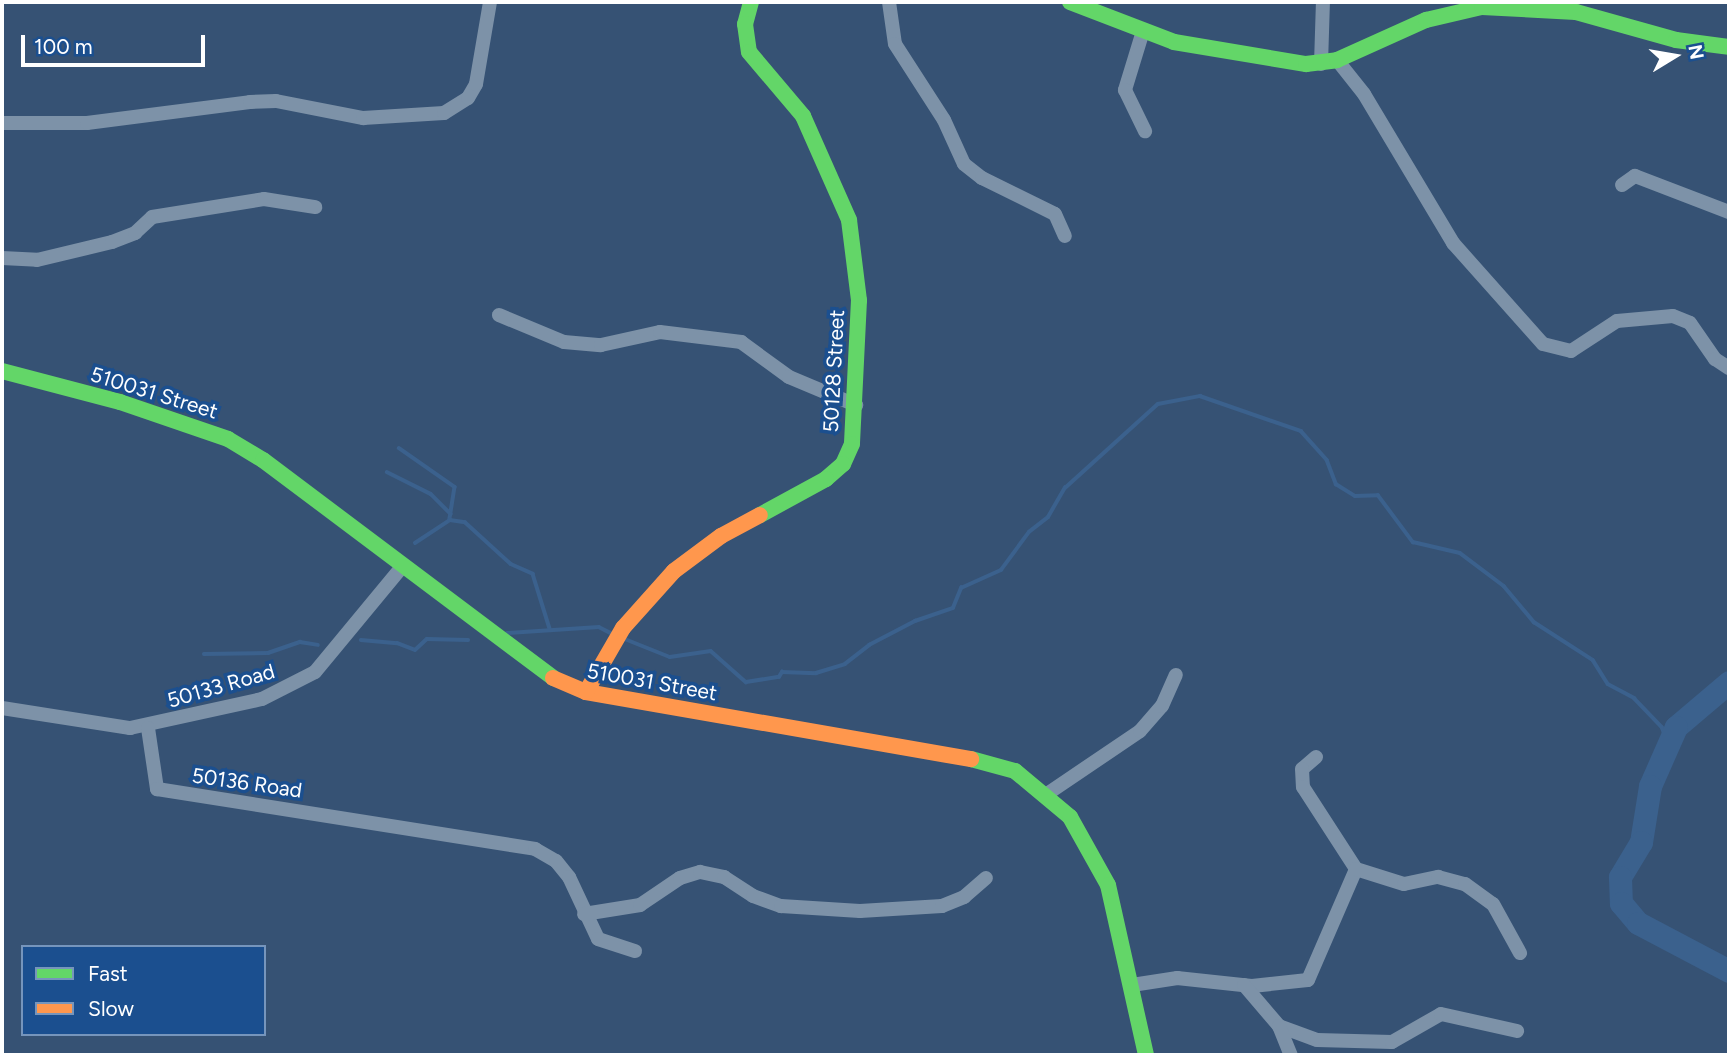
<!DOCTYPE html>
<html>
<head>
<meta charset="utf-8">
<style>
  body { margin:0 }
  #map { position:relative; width:1731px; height:1057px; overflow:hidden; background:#365274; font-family:Figtree,sans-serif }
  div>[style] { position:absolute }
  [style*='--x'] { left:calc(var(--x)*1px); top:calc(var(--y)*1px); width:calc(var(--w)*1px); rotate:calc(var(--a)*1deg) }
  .stream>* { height:3.5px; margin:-1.75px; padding:0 1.75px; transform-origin:1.75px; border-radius:1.75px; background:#3b618d }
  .river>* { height:23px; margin:-11.5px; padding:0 11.5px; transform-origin:11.5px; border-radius:11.5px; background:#3b618d }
  .street>* { height:14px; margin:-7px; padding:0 7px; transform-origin:7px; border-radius:7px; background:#7d92a8 }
  .fast>* { height:16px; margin:-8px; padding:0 8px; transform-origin:8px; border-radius:8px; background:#63d668 }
  .slow>* { height:16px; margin:-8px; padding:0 8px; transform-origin:8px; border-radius:8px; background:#ff974d }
  span { translate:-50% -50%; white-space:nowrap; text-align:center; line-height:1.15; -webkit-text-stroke:7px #1b4f8f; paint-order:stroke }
  .street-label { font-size:21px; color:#fff }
  .frame { position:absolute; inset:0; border:4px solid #fff; pointer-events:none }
  .legend { position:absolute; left:21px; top:945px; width:245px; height:91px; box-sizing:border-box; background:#1b4f8f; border:2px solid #7695bc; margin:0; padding:9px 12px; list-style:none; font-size:21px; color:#fff }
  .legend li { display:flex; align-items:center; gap:14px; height:35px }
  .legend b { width:35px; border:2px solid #7695bc }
  .north { position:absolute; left:1640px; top:21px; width:70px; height:70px; -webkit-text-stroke:5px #1b4f8f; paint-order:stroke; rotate:79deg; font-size:19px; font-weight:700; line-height:28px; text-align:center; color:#fff }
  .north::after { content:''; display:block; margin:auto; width:24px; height:32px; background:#fff; clip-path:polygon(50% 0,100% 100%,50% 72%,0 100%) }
  .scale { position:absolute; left:21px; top:35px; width:184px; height:32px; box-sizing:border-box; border:4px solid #fff; border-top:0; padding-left:9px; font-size:21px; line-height:24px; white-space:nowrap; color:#fff; -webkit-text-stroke:5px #1b4f8f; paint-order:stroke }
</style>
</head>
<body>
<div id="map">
  <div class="stream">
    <div style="--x:399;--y:448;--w:68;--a:34.9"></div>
    <div style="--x:455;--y:487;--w:33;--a:99"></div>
    <div style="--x:387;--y:472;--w:49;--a:26.6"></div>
    <div style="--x:431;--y:494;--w:28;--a:45"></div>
    <div style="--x:415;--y:543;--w:42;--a:-33.3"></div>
    <div style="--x:450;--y:520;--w:15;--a:8"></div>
    <div style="--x:465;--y:522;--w:62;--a:42.4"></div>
    <div style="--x:511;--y:564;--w:24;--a:24"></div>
    <div style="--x:533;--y:574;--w:58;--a:72.8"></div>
    <div style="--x:507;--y:633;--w:92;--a:-3.7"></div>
    <div style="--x:599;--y:627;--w:13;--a:27"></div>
    <div style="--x:625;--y:639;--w:48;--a:21.8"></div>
    <div style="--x:670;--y:657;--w:41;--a:-8.3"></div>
    <div style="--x:711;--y:651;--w:47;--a:41.5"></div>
    <div style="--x:746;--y:682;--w:33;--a:-9"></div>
    <div style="--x:779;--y:677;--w:6;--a:-59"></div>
    <div style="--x:782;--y:672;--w:34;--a:2"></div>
    <div style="--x:816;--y:673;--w:30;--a:-17"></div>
    <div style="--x:845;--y:664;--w:31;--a:-38"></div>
    <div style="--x:869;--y:645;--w:52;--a:-27.6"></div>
    <div style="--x:915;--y:621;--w:40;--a:-18.9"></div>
    <div style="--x:953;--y:608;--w:22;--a:-68"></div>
    <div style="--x:961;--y:588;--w:44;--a:-24.2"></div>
    <div style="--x:1001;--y:570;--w:47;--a:-53.6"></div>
    <div style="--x:1029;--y:532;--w:24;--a:-38"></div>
    <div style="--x:1048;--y:517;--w:34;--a:-60"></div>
    <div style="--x:1065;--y:488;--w:125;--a:-42.1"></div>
    <div style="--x:1158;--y:404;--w:43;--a:-10.8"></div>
    <div style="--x:1200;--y:396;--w:107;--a:19.1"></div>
    <div style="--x:1301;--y:431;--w:39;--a:48"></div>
    <div style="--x:1327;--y:460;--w:26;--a:69"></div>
    <div style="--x:1336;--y:484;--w:22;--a:32"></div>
    <div style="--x:1355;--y:496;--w:23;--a:-2"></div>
    <div style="--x:1378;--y:495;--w:59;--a:53.3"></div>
    <div style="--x:1413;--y:542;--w:48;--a:13.2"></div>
    <div style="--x:1460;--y:553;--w:55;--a:36.9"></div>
    <div style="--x:1504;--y:586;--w:47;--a:50.2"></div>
    <div style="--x:1534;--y:622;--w:70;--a:32.8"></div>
    <div style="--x:1593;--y:660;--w:28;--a:58"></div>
    <div style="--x:1608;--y:684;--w:30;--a:28"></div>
    <div style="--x:1634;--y:698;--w:40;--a:46"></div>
    <div style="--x:1662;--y:727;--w:21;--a:67"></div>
    <div style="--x:361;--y:640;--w:36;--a:5"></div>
    <div style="--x:397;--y:643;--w:19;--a:21"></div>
    <div style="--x:415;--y:650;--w:16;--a:-43"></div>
    <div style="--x:427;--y:639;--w:41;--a:1.4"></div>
    <div style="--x:204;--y:654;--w:64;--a:-0.9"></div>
    <div style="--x:268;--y:653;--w:34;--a:-19"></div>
    <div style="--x:300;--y:642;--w:18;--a:9"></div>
  </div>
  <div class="river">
    <div style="--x:1729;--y:682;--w:70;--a:139.7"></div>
    <div style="--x:1676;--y:727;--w:64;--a:113.8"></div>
    <div style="--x:1650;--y:786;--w:57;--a:99.1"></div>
    <div style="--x:1641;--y:842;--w:41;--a:121"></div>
    <div style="--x:1620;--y:877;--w:26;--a:88"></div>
    <div style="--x:1621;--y:903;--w:26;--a:50"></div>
    <div style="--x:1638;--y:923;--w:103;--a:27.8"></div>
  </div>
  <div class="street">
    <div style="--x:889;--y:2;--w:42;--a:81.9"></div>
    <div style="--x:895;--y:44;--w:90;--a:57.2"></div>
    <div style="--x:944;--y:120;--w:48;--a:65.6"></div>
    <div style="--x:964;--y:164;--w:23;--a:38"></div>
    <div style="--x:982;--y:178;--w:81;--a:26.3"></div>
    <div style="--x:1055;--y:214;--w:24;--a:66"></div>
    <div style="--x:1143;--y:31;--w:62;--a:107"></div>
    <div style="--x:1125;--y:90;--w:46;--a:64"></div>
    <div style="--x:1337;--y:60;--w:43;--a:51.5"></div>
    <div style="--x:1364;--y:94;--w:174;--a:59.1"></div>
    <div style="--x:1453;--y:243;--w:135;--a:48.3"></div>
    <div style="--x:1543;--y:344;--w:29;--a:14"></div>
    <div style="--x:1571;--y:351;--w:55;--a:-33.1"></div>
    <div style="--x:1617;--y:321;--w:56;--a:-5.1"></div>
    <div style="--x:1673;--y:316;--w:18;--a:22"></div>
    <div style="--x:1690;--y:323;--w:44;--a:55.2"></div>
    <div style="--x:1715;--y:359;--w:17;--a:33"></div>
    <div style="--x:1321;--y:64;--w:62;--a:-88.2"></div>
    <div style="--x:2;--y:123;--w:85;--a:0"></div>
    <div style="--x:87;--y:123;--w:164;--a:-7.3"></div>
    <div style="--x:250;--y:102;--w:26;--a:-2"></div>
    <div style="--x:276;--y:101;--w:89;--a:11.1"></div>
    <div style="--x:363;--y:118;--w:81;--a:-3.5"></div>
    <div style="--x:444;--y:113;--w:28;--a:-32"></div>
    <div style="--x:468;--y:98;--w:16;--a:-60"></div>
    <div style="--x:476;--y:84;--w:83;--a:-80.3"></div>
    <div style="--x:1622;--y:185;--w:16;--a:-35"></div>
    <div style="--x:1635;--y:176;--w:101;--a:21"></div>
    <div style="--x:2;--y:258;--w:35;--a:3"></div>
    <div style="--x:37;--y:260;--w:77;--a:-13.5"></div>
    <div style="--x:112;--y:242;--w:25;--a:-21"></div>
    <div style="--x:135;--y:233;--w:23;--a:-43"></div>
    <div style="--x:152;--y:217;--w:113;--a:-9.1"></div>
    <div style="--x:264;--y:199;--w:52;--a:8.9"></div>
    <div style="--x:499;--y:315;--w:70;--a:22.6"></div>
    <div style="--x:564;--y:342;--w:37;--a:5"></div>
    <div style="--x:601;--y:345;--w:60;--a:-12.4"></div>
    <div style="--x:660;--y:332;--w:82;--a:7"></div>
    <div style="--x:741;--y:342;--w:59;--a:36.1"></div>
    <div style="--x:789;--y:377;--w:73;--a:22.7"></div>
    <div style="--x:2;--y:708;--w:130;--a:8.9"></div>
    <div style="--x:130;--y:728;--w:135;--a:-12.4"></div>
    <div style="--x:262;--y:699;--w:59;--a:-27"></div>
    <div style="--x:315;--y:672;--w:135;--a:-50.4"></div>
    <div style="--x:148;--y:728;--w:62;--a:81.6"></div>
    <div style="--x:157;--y:789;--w:383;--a:9"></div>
    <div style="--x:535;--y:849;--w:24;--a:30"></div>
    <div style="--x:556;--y:861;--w:21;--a:51"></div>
    <div style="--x:569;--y:877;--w:68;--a:64.9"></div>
    <div style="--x:598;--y:939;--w:39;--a:18"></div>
    <div style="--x:1316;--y:757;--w:18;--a:139"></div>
    <div style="--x:1302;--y:769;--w:18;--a:87"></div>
    <div style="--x:1303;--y:787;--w:98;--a:57.1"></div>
    <div style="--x:1047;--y:794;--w:112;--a:-34.1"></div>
    <div style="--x:1140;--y:731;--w:33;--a:-49"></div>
    <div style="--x:1162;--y:706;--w:34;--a:-66"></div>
    <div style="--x:584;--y:914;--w:57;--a:-9.1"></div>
    <div style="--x:640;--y:905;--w:48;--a:-34"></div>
    <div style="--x:680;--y:878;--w:21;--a:-17"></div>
    <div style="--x:700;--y:872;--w:25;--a:12"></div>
    <div style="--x:724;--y:877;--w:35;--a:33"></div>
    <div style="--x:753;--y:896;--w:30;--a:20"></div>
    <div style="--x:781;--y:906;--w:79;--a:3.6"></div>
    <div style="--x:860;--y:911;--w:82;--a:-3.5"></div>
    <div style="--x:942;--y:906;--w:24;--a:-22"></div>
    <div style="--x:964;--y:897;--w:29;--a:-41"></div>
    <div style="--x:1132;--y:985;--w:46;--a:-8.8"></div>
    <div style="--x:1177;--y:978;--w:75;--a:6.1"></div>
    <div style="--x:1252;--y:986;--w:56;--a:-6.1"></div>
    <div style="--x:1308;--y:980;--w:121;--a:-66.6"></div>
    <div style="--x:1356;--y:869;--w:50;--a:17.4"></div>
    <div style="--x:1404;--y:884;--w:35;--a:-12"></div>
    <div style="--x:1438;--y:877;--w:28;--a:15"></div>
    <div style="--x:1465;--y:884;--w:34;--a:36"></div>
    <div style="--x:1493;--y:904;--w:56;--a:61.1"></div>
    <div style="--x:1244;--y:985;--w:54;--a:49.5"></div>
    <div style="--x:1279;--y:1026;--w:40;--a:20.2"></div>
    <div style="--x:1317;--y:1040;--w:75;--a:1.5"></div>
    <div style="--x:1392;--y:1042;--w:56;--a:-29.7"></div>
    <div style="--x:1441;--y:1014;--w:78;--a:12.6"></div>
    <div style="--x:1279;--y:1026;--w:31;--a:68"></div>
  </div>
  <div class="fast">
    <div style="--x:751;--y:2;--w:23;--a:105"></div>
    <div style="--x:745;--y:24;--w:28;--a:82"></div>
    <div style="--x:749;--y:52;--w:84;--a:49.8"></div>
    <div style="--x:803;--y:116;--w:114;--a:66.1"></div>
    <div style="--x:849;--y:220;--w:81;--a:82.9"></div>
    <div style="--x:859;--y:300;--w:144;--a:92.8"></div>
    <div style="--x:852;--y:444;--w:22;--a:114"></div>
    <div style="--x:843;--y:464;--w:23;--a:139"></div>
    <div style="--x:826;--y:479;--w:75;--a:151.4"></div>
    <div style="--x:1070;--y:2;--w:111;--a:21"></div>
    <div style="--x:1174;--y:42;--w:134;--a:9.5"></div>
    <div style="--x:1306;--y:64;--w:31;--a:-7"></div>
    <div style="--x:1337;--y:60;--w:98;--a:-24.2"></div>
    <div style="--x:1426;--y:20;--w:57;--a:-13.1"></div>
    <div style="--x:1482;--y:7;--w:94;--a:3"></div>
    <div style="--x:1576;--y:12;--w:104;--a:15.6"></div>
    <div style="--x:1676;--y:40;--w:53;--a:7.5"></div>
    <div style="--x:2;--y:371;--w:122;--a:14.7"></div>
    <div style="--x:120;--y:402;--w:114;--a:18.9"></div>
    <div style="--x:228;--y:439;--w:41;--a:31"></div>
    <div style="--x:263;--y:460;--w:363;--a:36.9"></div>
    <div style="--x:971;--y:759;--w:46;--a:15.3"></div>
    <div style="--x:1015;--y:771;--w:72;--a:39.9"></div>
    <div style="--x:1070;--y:817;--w:78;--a:60.8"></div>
    <div style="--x:1108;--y:885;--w:174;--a:77.4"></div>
  </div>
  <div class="slow">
    <div style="--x:553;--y:678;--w:36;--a:23"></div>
    <div style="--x:586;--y:692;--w:391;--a:9.9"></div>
    <div style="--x:586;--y:692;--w:74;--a:-60"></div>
    <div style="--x:623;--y:628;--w:76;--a:-48.2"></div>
    <div style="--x:674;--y:571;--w:59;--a:-36.7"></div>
    <div style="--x:721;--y:536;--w:44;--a:-28.3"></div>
  </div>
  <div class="street-label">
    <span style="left:834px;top:371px;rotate:-87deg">50128 Street</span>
    <span style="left:154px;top:393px;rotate:17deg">510031 Street</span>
    <span style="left:652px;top:682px;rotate:10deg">510031 Street</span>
    <span style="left:221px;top:686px;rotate:-16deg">50133 Road</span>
    <span style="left:247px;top:783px;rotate:8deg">50136 Road</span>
  </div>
  <div class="frame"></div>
  <ul class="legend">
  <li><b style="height:9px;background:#63d668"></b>Fast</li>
  <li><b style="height:9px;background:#ff974d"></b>Slow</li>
  </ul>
  <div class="north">N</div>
  <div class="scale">100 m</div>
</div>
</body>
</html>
